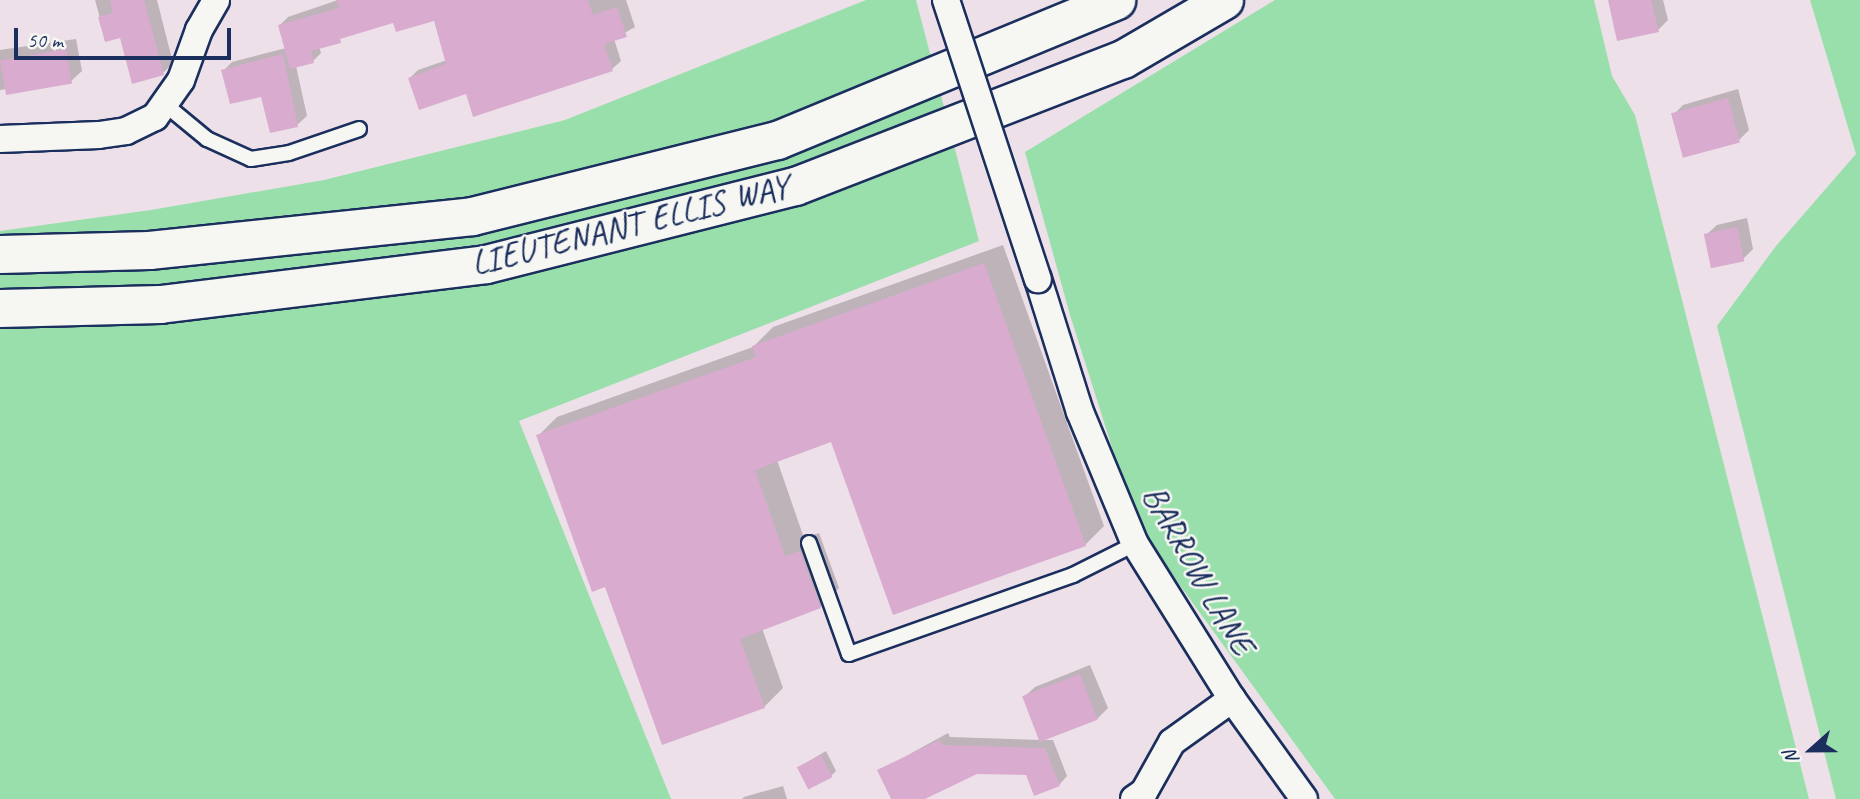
<!DOCTYPE html>
<html>
<head>
<meta charset="utf-8">
<style>
  body { margin:0 }
  #map { position:relative; width:1860px; height:799px; overflow:hidden; background:#ede0e8; font-family:Caveat,sans-serif }
  div>[style] { position:absolute }
  [style*='--x'] { left:calc(var(--x)*1px); top:calc(var(--y)*1px); width:calc(var(--w)*1px); rotate:calc(var(--a)*1deg) }
  .green>* { inset:0; background:#99dfac }
  .shadow>* { inset:0; background:#0003 }
  .building>* { inset:0; background:#d9accf; transform-origin:0 0 }
  .roads { filter:drop-shadow(2px 0 #1b2f5e) drop-shadow(-2px 0 #1b2f5e) drop-shadow(0 2px #1b2f5e) drop-shadow(0 -2px #1b2f5e) }
  .service>* { height:14px; margin:-7px; padding:0 7px; transform-origin:7px; border-radius:7px; background:#f6f6f2 }
  .minor>* { height:26px; margin:-13px; padding:0 13px; transform-origin:13px; border-radius:13px; background:#f6f6f2 }
  .secondary>* { height:37px; margin:-18.5px; padding:0 18.5px; transform-origin:18.5px; border-radius:18.5px; background:#f6f6f2 }
  .bridges { filter:drop-shadow(2px 0 #1b2f5e) drop-shadow(-2px 0 #1b2f5e) drop-shadow(0 2px #1b2f5e) drop-shadow(0 -2px #1b2f5e) }
  .minor-bridge>* { height:26px; margin:-13px; padding:0 13px; transform-origin:13px; border-radius:13px; background:#f6f6f2 }
  span { translate:-50% -50%; white-space:nowrap; text-align:center; line-height:1.15; -webkit-text-stroke:5px #f6f6f2; paint-order:stroke }
  .street-label { font-size:35px; color:#1b2f5e }
  .north { position:absolute; left:1776px; top:715px; width:70px; height:70px; -webkit-text-stroke:5px #f6f6f2; paint-order:stroke; rotate:249deg; font-size:19px; font-weight:700; line-height:28px; text-align:center; color:#1b2f5e }
  .north::after { content:''; display:block; margin:auto; width:24px; height:32px; background:#1b2f5e; clip-path:polygon(50% 0,100% 100%,50% 72%,0 100%) }
  .scale { position:absolute; left:14px; top:28px; width:217px; height:32px; box-sizing:border-box; border:4px solid #1b2f5e; border-top:0; padding-left:9px; font-size:21px; line-height:24px; white-space:nowrap; color:#1b2f5e; -webkit-text-stroke:5px #f6f6f2; paint-order:stroke }
</style>
</head>
<body>
<div id="map">
  <div class="green">
    <div style="clip-path:polygon(866px 0,916px 0,979px 241px,519px 421px,671px 799px,0 799px,0 231px,151px 210px,324px 180px,565px 120px)"></div>
    <div style="clip-path:polygon(1275px 0,1594px 0,1612px 76px,1635px 115px,1809px 799px,1335px 799px,1137px 526px,1070px 315px,1025px 152px)"></div>
    <div style="clip-path:polygon(1810px 0,1860px 0,1860px 799px,1836px 799px,1717px 326px,1776px 246px,1856px 154px)"></div>
  </div>
  <div class="shadow">
    <div style="clip-path:polygon(95px 0,157px 0,173px 63px,163px 73px,121px 36px,106px 40px)"></div>
    <div style="clip-path:polygon(338px 0,626px 0,635px 27px,614px 39px,621px 61px,612px 69px,467px 92px,410px 78px,418px 70px,447px 60px,435px 19px,394px 20px,319px 46px,321px 53px,313px 61px,296px 66px,307px 116px,297px 125px,262px 94px,223px 71px,232px 62px,286px 48px,280px 25px,288px 17px)"></div>
    <div style="clip-path:polygon(1610px 0,1663px 0,1668px 20px,1658px 30px)"></div>
    <div style="clip-path:polygon(76px 39px,82px 71px,71px 81px,0 90px,0 50px)"></div>
    <div style="clip-path:polygon(1738px 89px,1749px 130px,1739px 140px,1673px 115px,1683px 105px)"></div>
    <div style="clip-path:polygon(1747px 218px,1753px 249px,1743px 259px,1706px 235px,1717px 225px)"></div>
    <div style="clip-path:polygon(1003px 245px,1104px 526px,1085px 545px,832px 440px,777px 460px,804px 538px,819px 533px,839px 588px,820px 607px,762px 628px,783px 688px,764px 707px,606px 585px,538px 436px,557px 417px,753px 347px,773px 327px)"></div>
    <div style="clip-path:polygon(1090px 665px,1108px 708px,1097px 719px,1044px 740px,1053px 740px,1067px 776px,1059px 785px,1027px 773px,977px 772px,921px 799px,892px 799px,879px 771px,948px 733px,950px 737px,1041px 740px,1024px 697px,1035px 687px)"></div>
    <div style="clip-path:polygon(826px 751px,836px 771px,831px 776px,799px 767px)"></div>
    <div style="clip-path:polygon(783px 786px,787px 799px,742px 799px,744px 797px)"></div>
  </div>
  <div class="building">
    <div style="clip-path:polygon(110px 0,144px 0,164px 75px,132px 84px,120px 38px,105px 42px,98px 17px,113px 13px)"></div>
    <div style="clip-path:polygon(336px 0,588px 0,593px 15px,617px 7px,627px 37px,604px 44px,613px 71px,473px 117px,466px 94px,419px 110px,408px 78px,446px 64px,434px 21px,396px 32px,393px 23px,340px 39px,341px 43px,311px 51px,314px 63px,290px 69px,278px 25px,339px 8px)"></div>
    <div style="clip-path:polygon(1608px 0,1651px 0,1659px 32px,1617px 41px)"></div>
    <div style="left:66px;top:49px;width:35px;height:67px;rotate:80deg"></div>
    <div style="clip-path:polygon(283px 54px,298px 127px,270px 133px,261px 97px,230px 104px,221px 70px)"></div>
    <div style="left:1728px;top:98px;width:46px;height:59px;rotate:75deg"></div>
    <div style="left:1737px;top:227px;width:35px;height:34px;rotate:78deg"></div>
    <div style="clip-path:polygon(984px 263px,1086px 546px,893px 615px,831px 442px,755px 470px,785px 556px,800px 551px,821px 608px,740px 639px,765px 708px,662px 745px,605px 587px,592px 592px,536px 435px,756px 357px,752px 346px)"></div>
    <div style="left:1080px;top:674px;width:49px;height:62px;rotate:69deg"></div>
    <div style="clip-path:polygon(940px 740px,942px 745px,1045px 748px,1060px 786px,1034px 796px,1026px 775px,977px 774px,925px 799px,891px 799px,877px 770px)"></div>
    <div style="left:821px;top:755px;width:25px;height:27px;rotate:63deg"></div>
  </div>
  <div class="roads">
    <div class="service">
      <div style="--x:167;--y:106;--w:52;--a:39.5"></div>
      <div style="--x:207;--y:139;--w:48;--a:24.4"></div>
      <div style="--x:251;--y:159;--w:38;--a:-9"></div>
      <div style="--x:289;--y:153;--w:74;--a:-18.9"></div>
      <div style="--x:809;--y:543;--w:118;--a:70.2"></div>
      <div style="--x:849;--y:654;--w:238;--a:-19.4"></div>
      <div style="--x:1073;--y:575;--w:69;--a:-26.6"></div>
    </div>
    <div class="minor">
      <div style="--x:0;--y:139;--w:99;--a:-2.3"></div>
      <div style="--x:99;--y:135;--w:27;--a:-8"></div>
      <div style="--x:126;--y:131;--w:32;--a:-26"></div>
      <div style="--x:155;--y:117;--w:45;--a:-54.9"></div>
      <div style="--x:181;--y:80;--w:53;--a:-70.2"></div>
      <div style="--x:199;--y:30;--w:34;--a:-60"></div>
      <div style="--x:1038;--y:279;--w:139;--a:72.5"></div>
      <div style="--x:1080;--y:412;--w:143;--a:67.4"></div>
      <div style="--x:1135;--y:544;--w:183;--a:58"></div>
      <div style="--x:1232;--y:699;--w:123;--a:54.2"></div>
      <div style="--x:1134;--y:799;--w:12;--a:-35"></div>
      <div style="--x:1144;--y:792;--w:57;--a:-60.8"></div>
      <div style="--x:1172;--y:742;--w:74;--a:-35.6"></div>
    </div>
    <div class="secondary">
      <div style="--x:0;--y:254;--w:149;--a:-1.5"></div>
      <div style="--x:149;--y:250;--w:325;--a:-6"></div>
      <div style="--x:472;--y:216;--w:314;--a:-14"></div>
      <div style="--x:777;--y:140;--w:367;--a:-22.4"></div>
      <div style="--x:0;--y:308;--w:160;--a:-1.4"></div>
      <div style="--x:160;--y:304;--w:328;--a:-7"></div>
      <div style="--x:486;--y:264;--w:319;--a:-14.2"></div>
      <div style="--x:795;--y:186;--w:352;--a:-21.2"></div>
      <div style="--x:1123;--y:59;--w:117;--a:-30.3"></div>
    </div>
  </div>
  <div class="bridges">
    <div class="minor-bridge">
      <div style="--x:946;--y:0;--w:294;--a:71.8"></div>
    </div>
  </div>
  <div class="street-label">
    <span style="left:630px;top:225px;rotate:-14deg">LIEUTENANT ELLIS WAY</span>
    <span style="left:1198px;top:570px;rotate:60deg">BARROW LANE</span>
  </div>
  <div class="north">N</div>
  <div class="scale">50 m</div>
</div>
</body>
</html>
